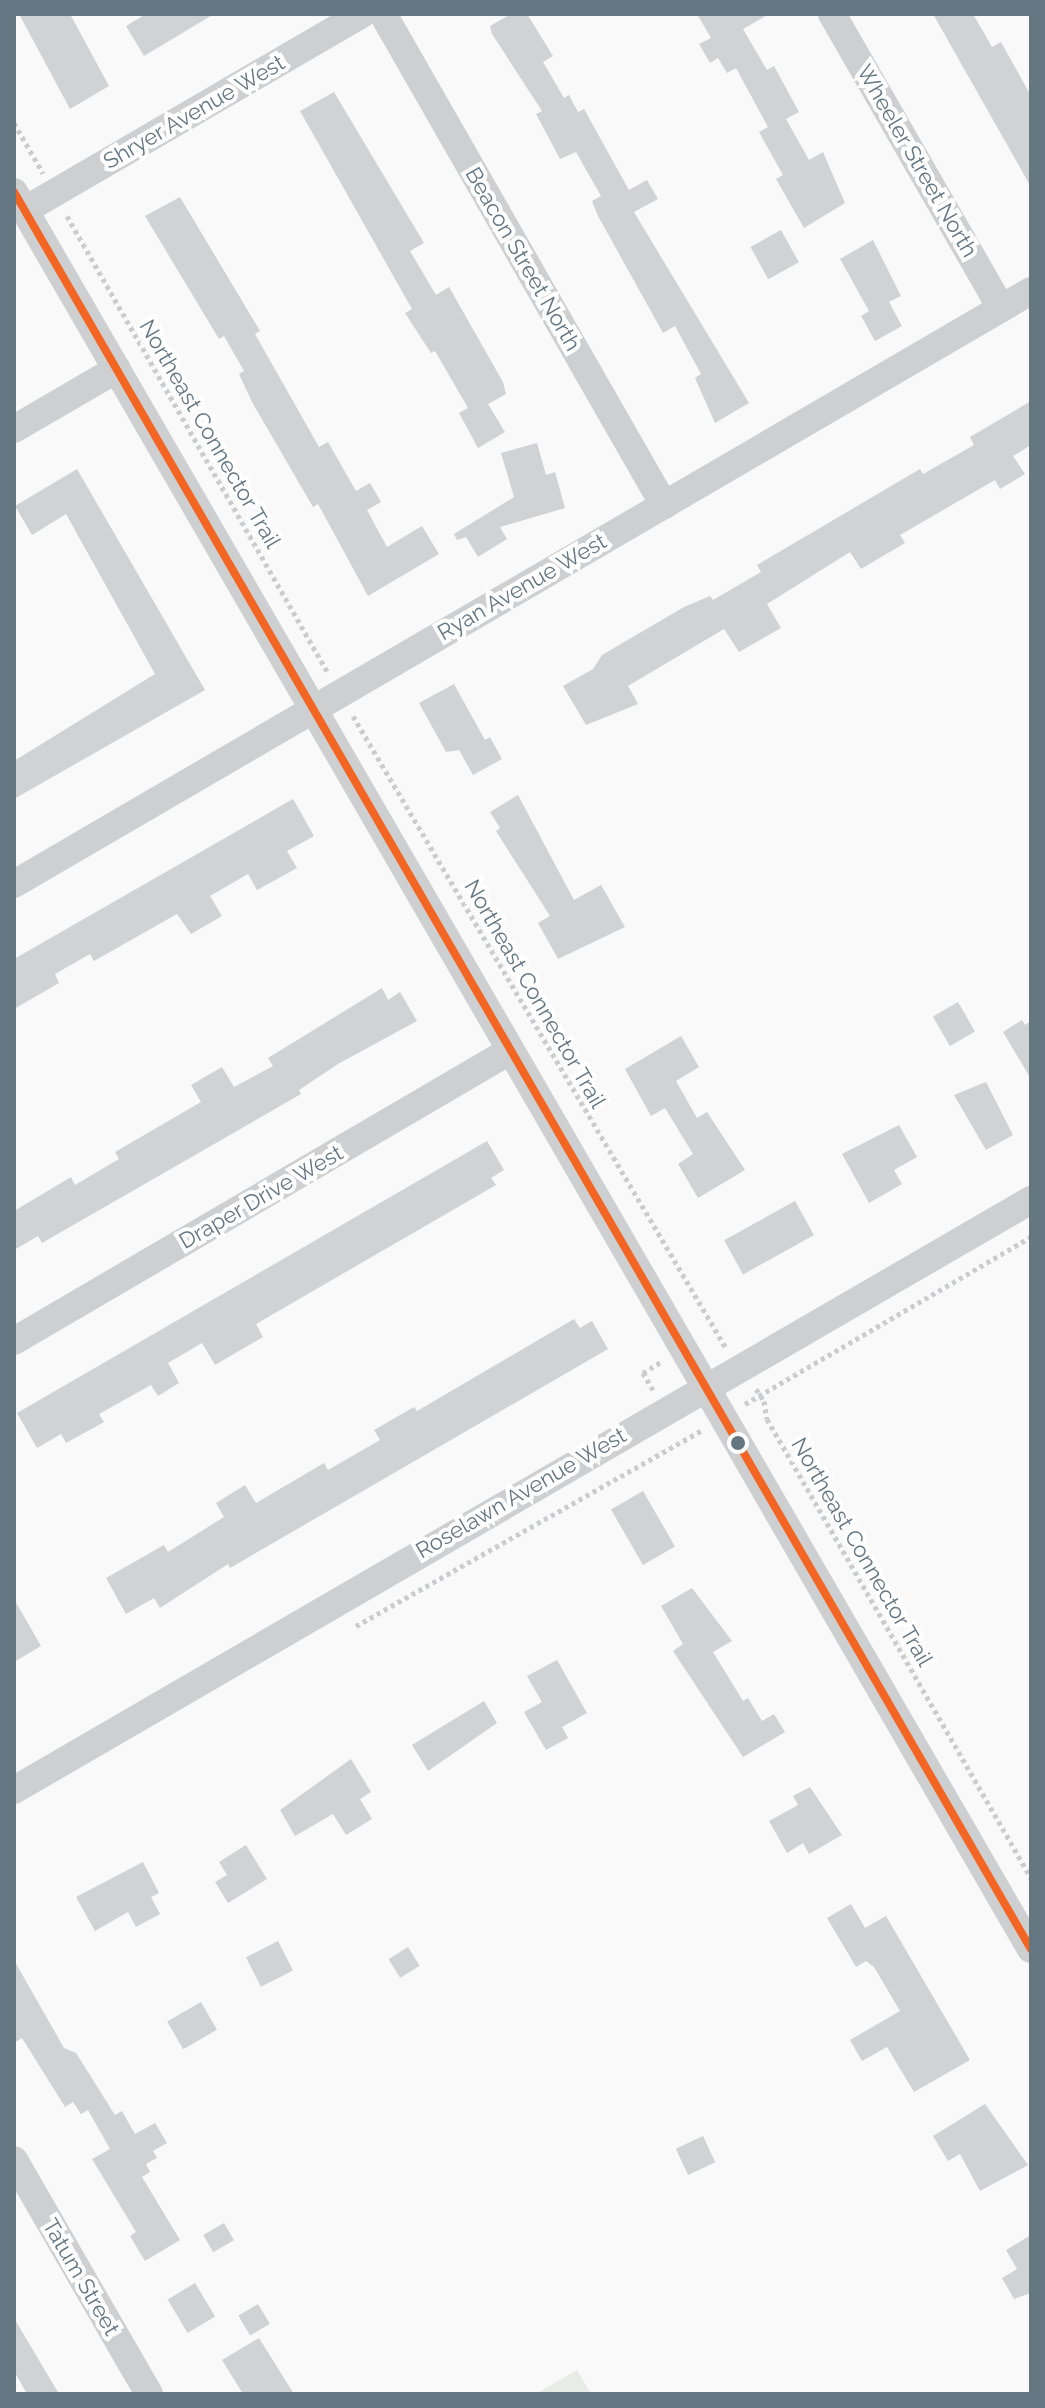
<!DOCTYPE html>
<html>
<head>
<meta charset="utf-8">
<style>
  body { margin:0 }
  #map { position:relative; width:1045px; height:2408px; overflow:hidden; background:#f9f9f9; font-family:Raleway,sans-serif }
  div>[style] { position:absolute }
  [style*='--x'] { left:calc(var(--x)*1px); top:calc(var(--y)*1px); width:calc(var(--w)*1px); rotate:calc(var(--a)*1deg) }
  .green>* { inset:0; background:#e8ebe6 }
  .building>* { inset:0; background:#d0d2d3; transform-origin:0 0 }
  .path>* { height:5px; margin-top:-2.5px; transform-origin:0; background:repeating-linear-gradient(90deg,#cbcccd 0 4px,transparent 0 8px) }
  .minor>* { height:28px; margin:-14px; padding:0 14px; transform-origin:14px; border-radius:14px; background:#cecfd0 }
  .bus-1>* { height:8px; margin:-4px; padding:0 4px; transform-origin:4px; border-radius:4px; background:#f26522 }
  .dots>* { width:22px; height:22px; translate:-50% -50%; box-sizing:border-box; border:4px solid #fff; border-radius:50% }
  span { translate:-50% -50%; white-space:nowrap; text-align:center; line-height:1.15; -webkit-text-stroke:8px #fff; paint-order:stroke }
  .street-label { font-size:22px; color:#657683 }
  .frame { position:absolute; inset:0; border:16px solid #657683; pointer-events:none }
</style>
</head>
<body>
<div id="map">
  <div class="green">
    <div style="clip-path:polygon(577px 2370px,591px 2394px,536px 2394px)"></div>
  </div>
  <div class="building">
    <div style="clip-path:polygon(19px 14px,70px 14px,109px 86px,70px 109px)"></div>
    <div style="clip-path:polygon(146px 14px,214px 14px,144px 56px,126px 26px)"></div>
    <div style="clip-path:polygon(511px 14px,527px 14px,553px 56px,543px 62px,564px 98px,569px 95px,578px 112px,584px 109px,629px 190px,647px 180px,658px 199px,634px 212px,749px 403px,715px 423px,695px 378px,701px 374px,675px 326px,663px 333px,598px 216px,592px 201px,601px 196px,576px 152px,560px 159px,536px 114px,542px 111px,492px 34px,490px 26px)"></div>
    <div style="clip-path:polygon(697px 14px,769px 14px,743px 29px,767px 70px,774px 66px,799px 112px,786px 119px,809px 160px,823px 152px,845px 203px,804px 228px,776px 179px,783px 175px,759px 132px,768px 127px,736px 68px,727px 73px,718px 58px,710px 63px,699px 44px,711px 38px)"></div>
    <div style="clip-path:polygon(933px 14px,973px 14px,992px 47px,1001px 42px,1031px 96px,1031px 187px)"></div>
    <div style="clip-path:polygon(334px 92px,424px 243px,410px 251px,436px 295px,449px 287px,503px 382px,506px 394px,488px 404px,505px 432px,478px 448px,459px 413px,468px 408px,435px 351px,431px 353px,405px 313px,412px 309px,300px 111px)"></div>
    <div style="clip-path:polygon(180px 197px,260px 331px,255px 334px,319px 447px,328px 442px,356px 491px,370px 483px,381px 502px,367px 510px,387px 547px,422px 526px,439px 554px,368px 596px,318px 504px,313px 507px,252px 402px,239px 374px,244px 371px,224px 336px,219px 339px,145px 216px)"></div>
    <div style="left:781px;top:230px;width:37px;height:35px;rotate:61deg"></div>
    <div style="clip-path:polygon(873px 240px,901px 296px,889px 302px,902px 326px,875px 341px,861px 316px,869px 311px,840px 259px)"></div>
    <div style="clip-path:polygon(1031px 401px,1031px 445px,1013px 456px,1025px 474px,1000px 489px,995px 480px,900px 535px,905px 543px,861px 569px,850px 552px,767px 604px,781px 628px,739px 652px,724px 629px,628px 686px,638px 704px,586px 725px,563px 686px,593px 669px,602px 655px,684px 607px,710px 596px,713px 600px,761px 572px,757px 565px,920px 469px,923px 474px,974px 445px,970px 437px)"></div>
    <div style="clip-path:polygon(537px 443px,546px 475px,555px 472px,565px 508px,500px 527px,507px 539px,478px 557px,466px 537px,457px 540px,454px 534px,514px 497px,501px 453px)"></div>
    <div style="clip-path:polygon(77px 469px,205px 690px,14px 799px,14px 761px,155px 674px,66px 514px,32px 535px,15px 506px)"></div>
    <div style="clip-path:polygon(454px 684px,485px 740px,490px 737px,502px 759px,473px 775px,459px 750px,446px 752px,419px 703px)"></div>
    <div style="clip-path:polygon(518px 795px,574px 900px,601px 885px,625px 927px,558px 959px,538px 923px,550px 916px,496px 831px,500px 828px,490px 812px)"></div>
    <div style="clip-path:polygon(293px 799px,314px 836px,287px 851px,297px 868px,257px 890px,248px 874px,210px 896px,222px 916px,191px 934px,177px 914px,94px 961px,90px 954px,55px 974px,59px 983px,14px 1009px,14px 959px)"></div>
    <div style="clip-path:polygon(382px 988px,388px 1000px,400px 992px,417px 1021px,338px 1064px,299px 1090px,301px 1094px,42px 1243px,38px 1236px,14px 1250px,14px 1211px,71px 1177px,75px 1185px,119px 1159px,115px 1152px,201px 1102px,191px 1085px,222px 1067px,234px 1087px,273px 1066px,268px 1058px)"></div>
    <div style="left:958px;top:1002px;width:34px;height:29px;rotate:60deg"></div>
    <div style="clip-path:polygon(1022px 1020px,1025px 1025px,1031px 1021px,1031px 1079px,1003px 1032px)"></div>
    <div style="clip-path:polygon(681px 1036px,699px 1067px,676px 1081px,697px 1118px,707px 1112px,745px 1170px,698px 1198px,678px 1164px,693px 1154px,665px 1108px,651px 1116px,625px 1069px)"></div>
    <div style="clip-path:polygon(986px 1082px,1013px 1135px,986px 1150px,954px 1095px)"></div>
    <div style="clip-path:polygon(899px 1125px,917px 1157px,894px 1170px,902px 1184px,869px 1203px,842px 1154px)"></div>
    <div style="clip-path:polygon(487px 1141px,504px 1170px,491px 1178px,496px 1185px,256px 1324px,263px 1337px,215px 1365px,202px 1343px,168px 1363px,179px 1383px,158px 1396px,151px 1385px,99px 1414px,104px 1422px,66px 1443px,61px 1434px,37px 1448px,17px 1413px)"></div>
    <div style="left:795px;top:1201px;width:39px;height:81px;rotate:61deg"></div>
    <div style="clip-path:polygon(574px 1319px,580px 1328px,592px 1321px,608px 1349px,230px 1568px,228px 1564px,160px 1608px,154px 1598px,126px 1614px,106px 1578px,164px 1545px,168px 1552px,224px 1517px,216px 1503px,245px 1485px,256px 1503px,324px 1463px,328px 1470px,380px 1440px,374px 1430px,414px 1407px,417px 1411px)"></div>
    <div style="left:643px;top:1491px;width:64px;height:37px;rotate:60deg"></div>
    <div style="clip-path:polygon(692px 1588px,732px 1641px,713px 1652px,743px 1701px,748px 1698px,762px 1721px,774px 1714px,785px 1732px,743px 1757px,673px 1651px,683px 1644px,661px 1606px)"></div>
    <div style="clip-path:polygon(14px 1599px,41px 1646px,14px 1662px)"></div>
    <div style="clip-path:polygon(557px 1660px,587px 1713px,562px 1727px,568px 1738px,546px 1750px,524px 1712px,542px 1702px,527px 1676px)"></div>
    <div style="clip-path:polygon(484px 1701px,497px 1723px,428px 1771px,412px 1745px)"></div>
    <div style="clip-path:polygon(351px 1759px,371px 1792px,360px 1799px,372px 1819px,346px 1835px,333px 1814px,295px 1836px,280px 1810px)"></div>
    <div style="clip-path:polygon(810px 1787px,842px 1835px,809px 1854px,803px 1843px,787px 1853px,769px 1821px,798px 1805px,793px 1796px)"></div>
    <div style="clip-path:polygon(246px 1845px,267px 1879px,228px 1903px,215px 1882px,227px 1875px,219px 1862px)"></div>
    <div style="clip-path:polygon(143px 1862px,159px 1893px,151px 1897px,160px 1914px,136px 1927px,128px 1912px,95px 1931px,76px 1897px)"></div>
    <div style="clip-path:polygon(851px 1904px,865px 1928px,886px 1916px,970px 2060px,914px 2092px,887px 2047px,862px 2061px,850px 2040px,900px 2011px,874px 1967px,866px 1961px,856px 1967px,827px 1918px)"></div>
    <div style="left:278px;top:1941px;width:33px;height:36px;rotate:63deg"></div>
    <div style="left:408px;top:1947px;width:22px;height:23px;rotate:58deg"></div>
    <div style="clip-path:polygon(14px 1960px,64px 2048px,76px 2053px,115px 2115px,122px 2111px,135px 2134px,155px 2123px,167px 2143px,153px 2151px,157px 2158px,146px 2164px,150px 2172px,142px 2177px,180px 2240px,145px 2261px,130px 2236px,136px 2232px,92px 2159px,110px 2149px,88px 2110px,81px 2114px,73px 2102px,65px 2107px,22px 2038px,14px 2043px)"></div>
    <div style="left:201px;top:2002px;width:32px;height:39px;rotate:60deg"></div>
    <div style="clip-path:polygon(985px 2104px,1028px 2165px,980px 2191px,960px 2154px,948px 2161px,933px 2136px)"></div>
    <div style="left:703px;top:2136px;width:29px;height:30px;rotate:65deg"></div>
    <div style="left:224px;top:2223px;width:20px;height:24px;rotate:60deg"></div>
    <div style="clip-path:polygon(1031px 2235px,1031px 2293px,1014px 2299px,1002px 2278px,1017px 2269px,1006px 2250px)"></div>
    <div style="left:195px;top:2283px;width:39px;height:32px;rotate:59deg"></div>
    <div style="left:258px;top:2304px;width:23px;height:23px;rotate:59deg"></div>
    <div style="clip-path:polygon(14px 2318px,59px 2394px,27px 2394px,14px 2371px)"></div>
    <div style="clip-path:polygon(259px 2338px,294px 2394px,243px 2394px,222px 2360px)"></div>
  </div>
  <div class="path">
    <div style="--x:14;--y:123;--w:58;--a:59.9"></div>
    <div style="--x:67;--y:216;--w:526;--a:60.27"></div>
    <div style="--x:353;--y:716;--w:734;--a:59.45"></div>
    <div style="--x:756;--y:1389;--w:14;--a:56"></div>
    <div style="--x:764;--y:1401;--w:18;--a:81"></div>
    <div style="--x:767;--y:1419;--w:530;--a:60.09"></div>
    <div style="--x:653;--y:1390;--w:20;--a:-120"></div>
    <div style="--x:643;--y:1373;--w:22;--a:-32"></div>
    <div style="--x:745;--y:1404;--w:331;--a:-30.3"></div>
    <div style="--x:356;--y:1626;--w:398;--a:-29.5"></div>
  </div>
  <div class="minor">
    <div style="--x:383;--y:14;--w:566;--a:60.22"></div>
    <div style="--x:832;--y:14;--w:339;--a:60.1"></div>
    <div style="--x:14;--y:192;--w:2030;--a:59.94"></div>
    <div style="--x:25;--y:210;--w:390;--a:-30.2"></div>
    <div style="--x:14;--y:429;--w:119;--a:-30.2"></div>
    <div style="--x:14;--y:884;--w:1177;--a:-30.25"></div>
    <div style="--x:14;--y:1341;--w:572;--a:-30.33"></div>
    <div style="--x:14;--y:1790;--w:1176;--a:-30.12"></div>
    <div style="--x:14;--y:2160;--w:270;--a:60"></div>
  </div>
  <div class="bus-1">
    <div style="--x:14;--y:192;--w:2030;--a:59.94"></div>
  </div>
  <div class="dots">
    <div style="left:738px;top:1443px;background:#657683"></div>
  </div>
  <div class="street-label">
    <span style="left:194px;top:112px;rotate:-30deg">Shryer Avenue West</span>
    <span style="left:917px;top:161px;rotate:60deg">Wheeler Street North</span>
    <span style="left:523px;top:259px;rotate:60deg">Beacon Street North</span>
    <span style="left:210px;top:434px;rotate:60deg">Northeast Connector Trail</span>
    <span style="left:522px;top:587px;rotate:-30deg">Ryan Avenue West</span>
    <span style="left:535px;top:994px;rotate:60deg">Northeast Connector Trail</span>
    <span style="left:261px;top:1197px;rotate:-30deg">Draper Drive West</span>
    <span style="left:521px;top:1493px;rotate:-30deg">Roselawn Avenue West</span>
    <span style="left:862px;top:1552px;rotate:60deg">Northeast Connector Trail</span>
    <span style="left:81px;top:2277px;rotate:60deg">Tatum Street</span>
  </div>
  <div class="frame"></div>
</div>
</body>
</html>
